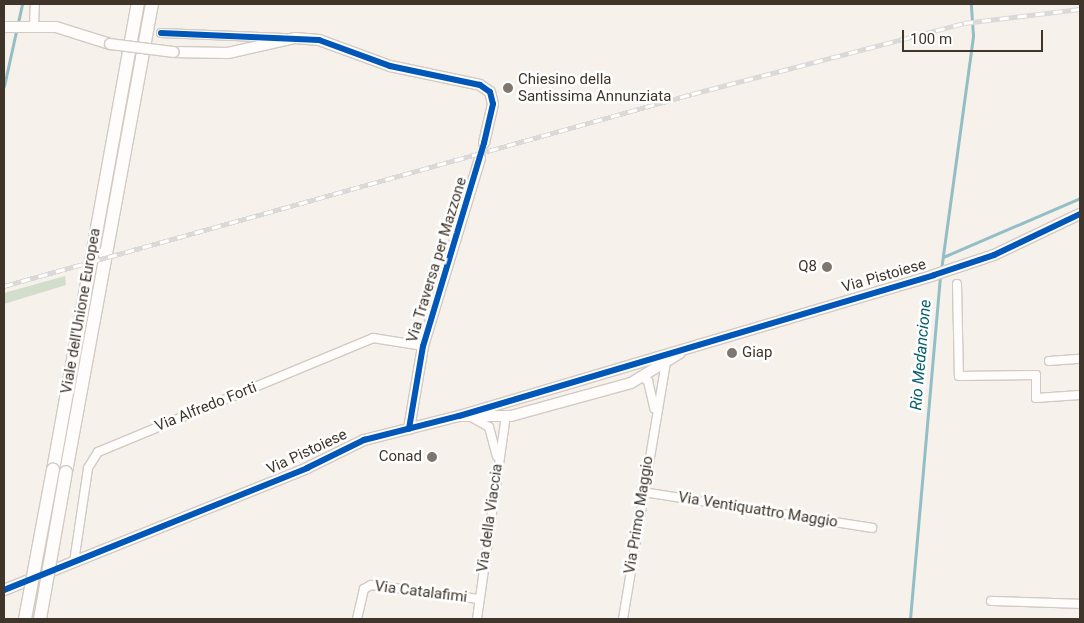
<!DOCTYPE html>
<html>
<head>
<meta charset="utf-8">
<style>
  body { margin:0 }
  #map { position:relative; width:1084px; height:623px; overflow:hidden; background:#f6f1eb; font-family:Roboto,sans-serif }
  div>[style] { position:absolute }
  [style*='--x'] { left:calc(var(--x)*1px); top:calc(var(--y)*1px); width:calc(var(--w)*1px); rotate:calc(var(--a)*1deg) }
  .green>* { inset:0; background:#d3ddcc }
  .stream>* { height:3px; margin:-1.5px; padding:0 1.5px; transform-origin:1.5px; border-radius:1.5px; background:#94bec5 }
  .roads { filter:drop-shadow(1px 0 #d2cac3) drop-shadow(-1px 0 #d2cac3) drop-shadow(0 1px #d2cac3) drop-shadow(0 -1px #d2cac3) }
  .minor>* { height:8px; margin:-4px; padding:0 4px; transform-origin:4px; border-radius:4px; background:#fefdfc }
  .tertiary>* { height:10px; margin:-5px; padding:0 5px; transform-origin:5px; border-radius:5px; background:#fefdfc }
  .primary>* { height:12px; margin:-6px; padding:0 6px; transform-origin:6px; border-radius:6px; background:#fefdfc }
  .rail>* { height:5px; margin-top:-2.5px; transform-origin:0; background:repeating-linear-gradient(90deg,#fff 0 9px,#dbd9d7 0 18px); box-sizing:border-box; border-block:1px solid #dbd9d7 }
  .bridges { filter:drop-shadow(1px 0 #d2cac3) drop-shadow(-1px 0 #d2cac3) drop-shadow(0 1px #d2cac3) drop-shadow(0 -1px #d2cac3) }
  .tertiary-bridge>* { height:10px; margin:-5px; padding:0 5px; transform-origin:5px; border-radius:5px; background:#fefdfc }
  .primary-bridge>* { height:12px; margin:-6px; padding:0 6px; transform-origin:6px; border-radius:6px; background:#fefdfc }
  .cycleway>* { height:6px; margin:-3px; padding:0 3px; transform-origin:3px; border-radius:3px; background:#0057b8 }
  .dots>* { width:14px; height:14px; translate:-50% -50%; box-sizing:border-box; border:2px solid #fff; border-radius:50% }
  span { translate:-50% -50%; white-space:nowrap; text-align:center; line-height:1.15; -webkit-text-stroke:5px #fff; paint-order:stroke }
  .poi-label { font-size:15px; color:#3f352a }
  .left { translate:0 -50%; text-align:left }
  .right { translate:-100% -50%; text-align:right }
  .street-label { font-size:15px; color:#3f352a }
  .water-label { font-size:16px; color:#05606e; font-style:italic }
  .frame { position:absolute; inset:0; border:5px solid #3f352a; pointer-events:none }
  .scale { position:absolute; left:902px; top:30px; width:141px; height:22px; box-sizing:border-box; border:2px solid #3f352a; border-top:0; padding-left:6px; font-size:15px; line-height:18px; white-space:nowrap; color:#3f352a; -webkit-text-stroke:4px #fff; paint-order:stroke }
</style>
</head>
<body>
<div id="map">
  <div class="green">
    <div style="clip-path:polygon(65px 276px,66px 285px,4px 304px,4px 293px)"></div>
  </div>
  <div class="stream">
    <div style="--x:4;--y:86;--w:84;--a:-77.6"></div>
    <div style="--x:943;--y:257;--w:149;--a:-23.3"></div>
    <div style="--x:941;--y:270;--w:237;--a:-82.2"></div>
    <div style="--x:973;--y:35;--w:31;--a:-94"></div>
    <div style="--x:910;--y:619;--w:344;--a:-85"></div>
  </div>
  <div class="roads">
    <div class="minor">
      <div style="--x:34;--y:27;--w:23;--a:-88"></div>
      <div style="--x:161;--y:33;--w:123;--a:2.3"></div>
      <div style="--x:957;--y:284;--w:92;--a:88.8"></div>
      <div style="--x:959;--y:376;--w:77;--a:-0.7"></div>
      <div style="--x:1036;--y:375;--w:23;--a:90"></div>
      <div style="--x:1036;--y:398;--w:44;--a:-3.9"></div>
      <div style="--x:1049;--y:361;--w:31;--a:-4"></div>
      <div style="--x:641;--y:376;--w:9;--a:36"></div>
      <div style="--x:648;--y:381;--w:28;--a:77"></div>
      <div style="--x:473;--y:418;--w:18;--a:29"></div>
      <div style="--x:489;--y:427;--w:30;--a:75"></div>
      <div style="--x:643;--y:492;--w:232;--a:8.9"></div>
      <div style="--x:74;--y:562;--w:95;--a:-81.5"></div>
      <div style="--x:88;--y:468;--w:19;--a:-58"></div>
      <div style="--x:98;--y:452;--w:298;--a:-22.5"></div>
      <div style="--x:373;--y:338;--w:51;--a:9.1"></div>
      <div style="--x:991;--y:601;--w:89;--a:1.9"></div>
      <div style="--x:357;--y:619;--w:31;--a:-77"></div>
      <div style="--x:364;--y:589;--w:8;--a:-30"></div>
      <div style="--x:371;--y:585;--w:109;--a:7.4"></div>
      <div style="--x:477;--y:619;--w:205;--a:-81.9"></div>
      <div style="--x:623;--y:619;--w:260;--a:-80.5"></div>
    </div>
    <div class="tertiary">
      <div style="--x:4;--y:27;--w:52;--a:0"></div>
      <div style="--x:56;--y:27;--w:57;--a:17.5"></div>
      <div style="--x:173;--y:52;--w:55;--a:1"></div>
      <div style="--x:228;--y:53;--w:69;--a:-12.6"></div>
      <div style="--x:295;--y:38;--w:24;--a:5"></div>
      <div style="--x:319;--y:40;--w:76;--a:20.1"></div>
      <div style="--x:390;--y:66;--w:92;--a:11.9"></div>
      <div style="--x:480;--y:85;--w:12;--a:35"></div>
      <div style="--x:490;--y:92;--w:12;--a:76"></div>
      <div style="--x:493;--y:104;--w:40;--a:103"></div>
      <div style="--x:460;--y:416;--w:51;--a:0"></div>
      <div style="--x:511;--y:416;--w:124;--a:-15.4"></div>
      <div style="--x:631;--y:383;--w:57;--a:-31.5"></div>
      <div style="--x:409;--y:429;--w:84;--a:-80.4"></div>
      <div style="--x:423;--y:346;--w:196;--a:-73.1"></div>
      <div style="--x:4;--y:590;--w:327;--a:-21.9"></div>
      <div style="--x:307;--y:468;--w:64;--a:-26.2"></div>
      <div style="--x:364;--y:440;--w:98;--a:-14.2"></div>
      <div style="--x:459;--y:416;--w:495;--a:-16.5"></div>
      <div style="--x:934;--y:275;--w:63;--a:-18.4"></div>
      <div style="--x:994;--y:255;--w:95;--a:-25.5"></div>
    </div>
    <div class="primary">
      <div style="--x:53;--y:470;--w:474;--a:-79.7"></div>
      <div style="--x:66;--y:472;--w:476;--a:-79.6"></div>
    </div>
  </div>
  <div class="rail">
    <div style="--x:4;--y:286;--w:714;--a:-15.59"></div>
    <div style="--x:692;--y:94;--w:281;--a:-14.6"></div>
    <div style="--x:964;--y:23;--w:117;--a:-6.9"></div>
  </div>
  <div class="bridges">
    <div class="tertiary-bridge">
      <div style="--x:110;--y:44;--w:64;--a:7.2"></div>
    </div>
    <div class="primary-bridge">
      <div style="--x:25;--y:619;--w:152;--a:-79.4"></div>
      <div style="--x:40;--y:619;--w:149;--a:-80"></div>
    </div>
  </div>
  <div class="cycleway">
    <div style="--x:161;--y:33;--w:158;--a:2.5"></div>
    <div style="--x:319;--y:40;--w:76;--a:20.1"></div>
    <div style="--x:390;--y:66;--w:92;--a:11.9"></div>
    <div style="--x:480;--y:85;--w:12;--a:35"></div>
    <div style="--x:490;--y:92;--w:12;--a:76"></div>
    <div style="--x:493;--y:104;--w:40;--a:103"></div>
    <div style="--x:484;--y:143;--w:212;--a:106.7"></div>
    <div style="--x:423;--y:346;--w:84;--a:99.6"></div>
    <div style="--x:4;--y:590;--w:327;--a:-21.9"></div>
    <div style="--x:307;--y:468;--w:64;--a:-26.2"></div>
    <div style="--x:364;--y:440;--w:98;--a:-14.2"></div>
    <div style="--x:459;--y:416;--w:495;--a:-16.5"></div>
    <div style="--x:934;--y:275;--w:63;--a:-18.4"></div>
    <div style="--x:994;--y:255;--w:95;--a:-25.5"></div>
  </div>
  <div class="dots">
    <div style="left:508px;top:88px;background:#7f776e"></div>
    <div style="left:827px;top:267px;background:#7f776e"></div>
    <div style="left:732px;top:353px;background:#7f776e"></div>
    <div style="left:432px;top:457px;background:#7f776e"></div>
  </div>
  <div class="poi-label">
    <span class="left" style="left:518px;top:88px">Chiesino della<br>Santissima Annunziata</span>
    <span class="right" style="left:817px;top:267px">Q8</span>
    <span class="left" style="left:742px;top:353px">Giap</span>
    <span class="right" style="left:422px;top:457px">Conad</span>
  </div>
  <div class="street-label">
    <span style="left:437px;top:260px;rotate:-73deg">Via Traversa per Mazzone</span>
    <span style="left:884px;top:276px;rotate:-16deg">Via Pistoiese</span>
    <span style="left:81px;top:311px;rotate:-80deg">Viale dell'Unione Europea</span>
    <span style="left:206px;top:407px;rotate:-22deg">Via Alfredo Forti</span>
    <span style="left:307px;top:452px;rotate:-25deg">Via Pistoiese</span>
    <span style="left:758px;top:510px;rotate:9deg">Via Ventiquattro Maggio</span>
    <span style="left:639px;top:515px;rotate:-81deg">Via Primo Maggio</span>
    <span style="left:490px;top:518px;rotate:-82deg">Via della Viaccia</span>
    <span style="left:421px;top:592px;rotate:7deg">Via Catalafimi</span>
  </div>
  <div class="water-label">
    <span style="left:921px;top:355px;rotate:-85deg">Rio Medancione</span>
  </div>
  <div class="frame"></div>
  <div class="scale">100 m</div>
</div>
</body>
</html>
